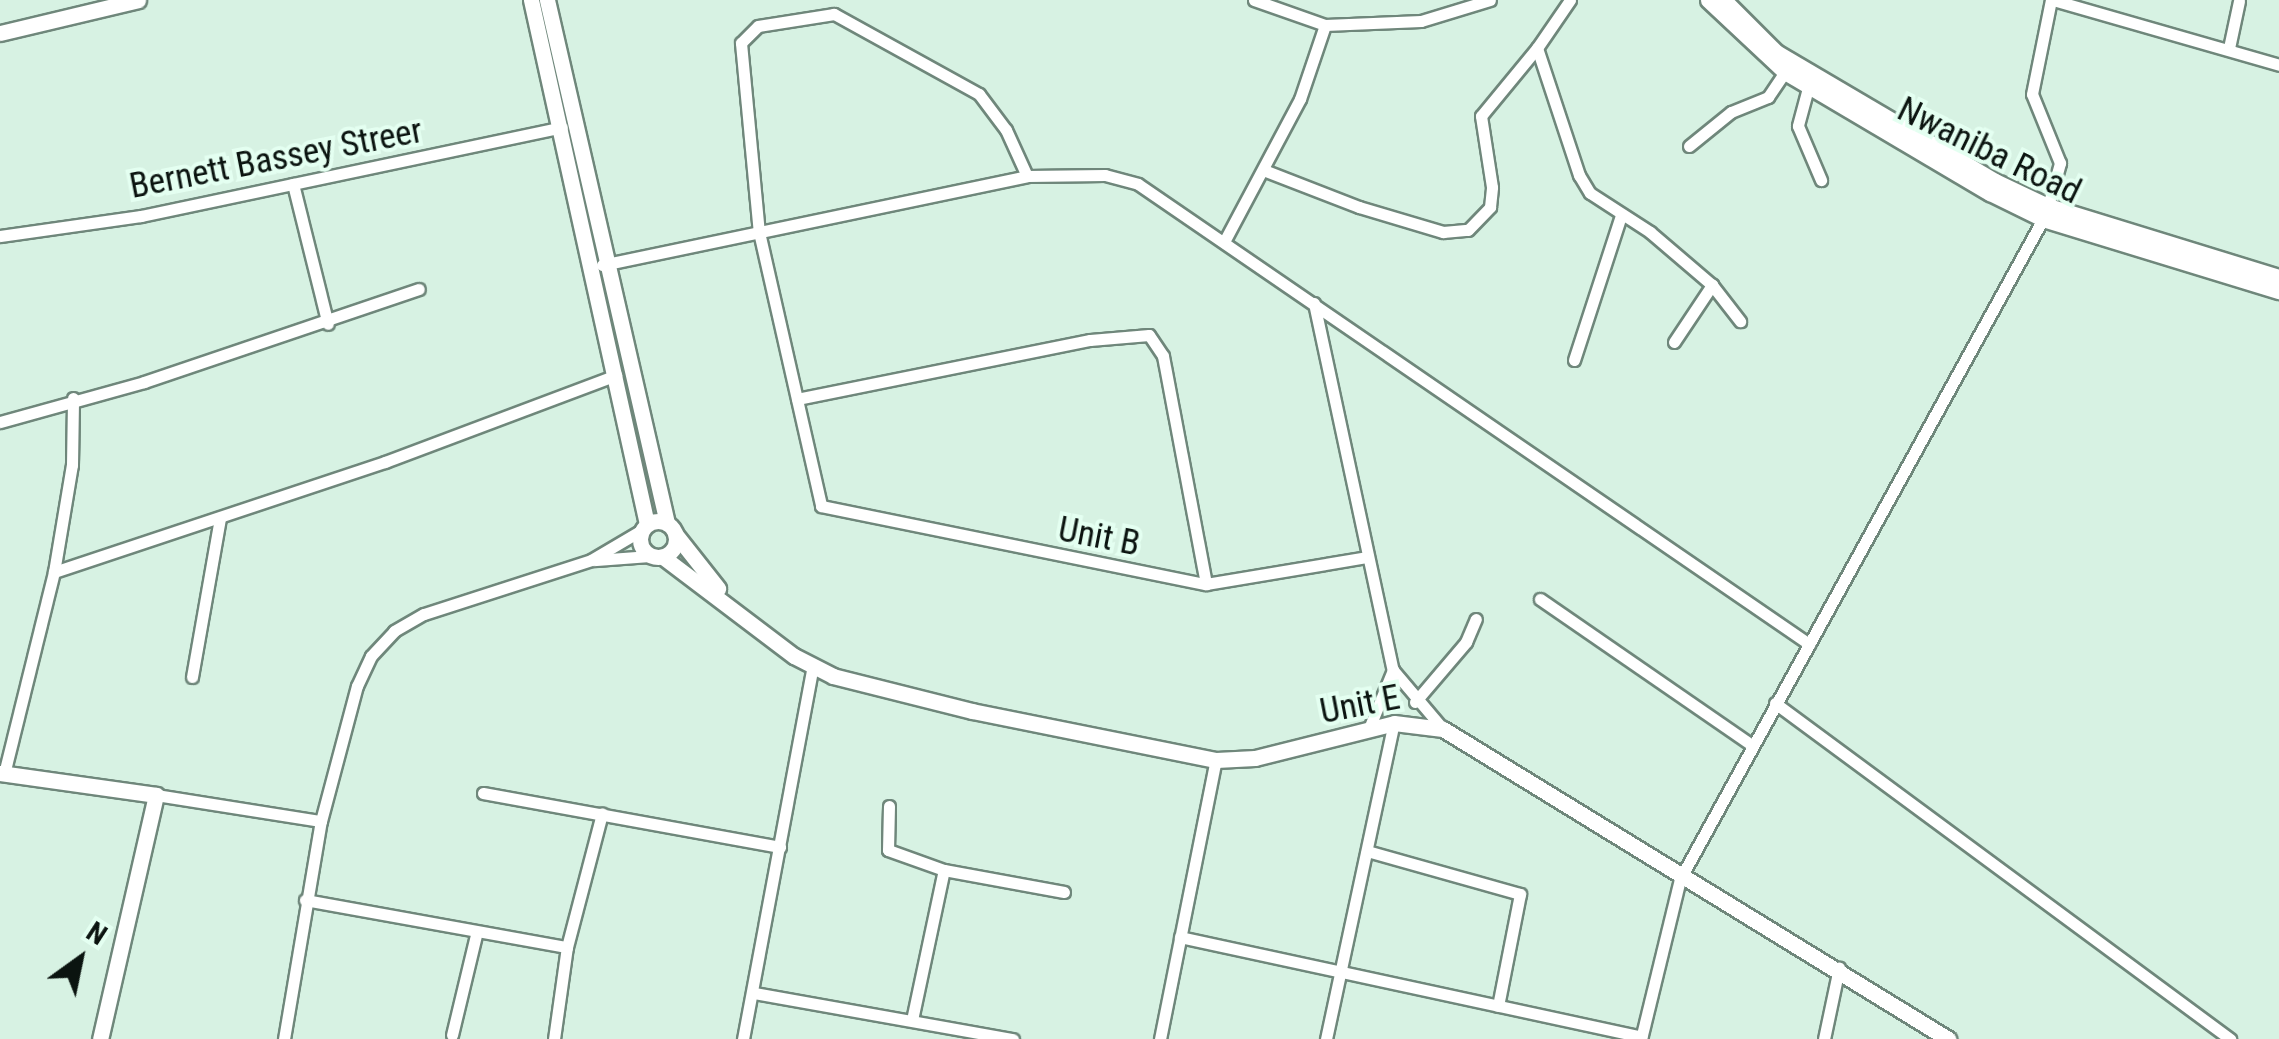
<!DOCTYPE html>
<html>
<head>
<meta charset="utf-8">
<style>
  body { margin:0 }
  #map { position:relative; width:2279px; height:1039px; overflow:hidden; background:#d7f2e3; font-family:"Roboto Condensed",sans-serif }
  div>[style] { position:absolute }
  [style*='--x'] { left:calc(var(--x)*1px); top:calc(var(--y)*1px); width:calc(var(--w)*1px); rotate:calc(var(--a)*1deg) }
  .roads { filter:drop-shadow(2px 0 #6f877b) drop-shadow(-2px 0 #6f877b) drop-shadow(0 2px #6f877b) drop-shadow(0 -2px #6f877b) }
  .street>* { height:11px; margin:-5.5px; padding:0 5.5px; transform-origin:5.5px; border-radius:5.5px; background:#fff }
  .secondary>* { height:15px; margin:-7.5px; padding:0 7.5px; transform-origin:7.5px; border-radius:7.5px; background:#fff }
  .secondary>.ring { margin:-7.5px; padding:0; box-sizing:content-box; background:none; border:15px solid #fff; border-radius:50% }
  span { translate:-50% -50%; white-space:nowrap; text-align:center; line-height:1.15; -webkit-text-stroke:8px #e4fff1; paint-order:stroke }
  .street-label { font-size:35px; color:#0b1410 }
  .north { position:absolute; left:30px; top:909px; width:100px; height:100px; -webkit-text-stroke:8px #e4fff1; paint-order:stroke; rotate:33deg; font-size:28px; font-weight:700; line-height:40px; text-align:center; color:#0b1410 }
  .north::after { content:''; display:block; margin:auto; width:35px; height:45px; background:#0b1410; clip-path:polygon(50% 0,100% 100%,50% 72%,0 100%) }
</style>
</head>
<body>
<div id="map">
  <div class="roads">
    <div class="street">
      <div style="--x:1254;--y:0;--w:75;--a:19.4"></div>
      <div style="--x:1325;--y:25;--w:96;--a:-2.4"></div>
      <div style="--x:1421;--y:21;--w:72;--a:-16.9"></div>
      <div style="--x:1570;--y:0;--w:58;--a:124.5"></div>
      <div style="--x:1537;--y:48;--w:134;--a:71.7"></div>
      <div style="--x:1579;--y:175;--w:21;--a:59"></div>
      <div style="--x:1590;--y:193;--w:72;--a:33"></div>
      <div style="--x:1650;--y:232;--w:82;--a:40.5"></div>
      <div style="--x:1712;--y:285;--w:46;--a:52.1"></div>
      <div style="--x:2053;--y:0;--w:235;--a:16"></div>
      <div style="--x:2229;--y:48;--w:48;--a:-78"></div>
      <div style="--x:1808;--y:88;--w:39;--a:105"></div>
      <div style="--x:1798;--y:126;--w:59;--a:66.9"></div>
      <div style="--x:1689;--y:146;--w:54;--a:-39"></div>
      <div style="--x:1731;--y:112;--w:40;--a:-22"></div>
      <div style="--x:1768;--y:97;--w:30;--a:-56"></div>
      <div style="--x:1266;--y:171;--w:100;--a:21.2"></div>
      <div style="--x:1359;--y:207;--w:88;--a:16.6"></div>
      <div style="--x:1443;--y:232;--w:25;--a:-5"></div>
      <div style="--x:1468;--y:230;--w:32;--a:-46"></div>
      <div style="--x:1490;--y:207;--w:20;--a:-84"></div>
      <div style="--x:1492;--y:187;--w:72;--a:-98.8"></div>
      <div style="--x:1481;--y:116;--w:88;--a:-50.5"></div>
      <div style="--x:1027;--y:176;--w:51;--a:-114.5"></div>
      <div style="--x:1006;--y:130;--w:45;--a:-126.9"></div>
      <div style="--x:979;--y:94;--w:166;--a:-151.1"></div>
      <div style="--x:834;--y:14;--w:77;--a:171"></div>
      <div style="--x:758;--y:26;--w:24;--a:135"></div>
      <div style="--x:741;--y:43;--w:190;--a:84.6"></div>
      <div style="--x:759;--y:232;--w:281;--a:77.2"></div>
      <div style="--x:821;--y:506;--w:393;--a:11.5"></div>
      <div style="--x:1206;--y:584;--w:164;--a:-9.5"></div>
      <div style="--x:293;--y:184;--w:144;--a:76"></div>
      <div style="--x:2048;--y:206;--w:45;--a:-74.4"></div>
      <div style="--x:2060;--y:163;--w:74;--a:-112.1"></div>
      <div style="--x:2032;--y:94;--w:96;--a:-78.6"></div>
      <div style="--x:0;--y:236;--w:142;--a:-8.1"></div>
      <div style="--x:141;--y:216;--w:430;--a:-11.9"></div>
      <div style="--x:1225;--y:240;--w:160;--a:-62"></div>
      <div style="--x:1300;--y:99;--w:78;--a:-71.3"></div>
      <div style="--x:602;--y:265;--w:434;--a:-11.8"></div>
      <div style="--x:1027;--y:176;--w:78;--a:-0.7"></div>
      <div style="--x:1105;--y:175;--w:34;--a:15"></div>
      <div style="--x:1138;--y:184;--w:814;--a:34.43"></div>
      <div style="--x:1314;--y:303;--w:375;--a:77.9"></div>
      <div style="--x:1393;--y:670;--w:77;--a:49.7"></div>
      <div style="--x:1674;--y:342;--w:69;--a:-56.3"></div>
      <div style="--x:1574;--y:360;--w:152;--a:-72"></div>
      <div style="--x:797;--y:399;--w:299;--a:-11.4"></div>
      <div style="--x:1090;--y:340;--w:59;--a:-4.8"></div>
      <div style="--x:1149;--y:335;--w:25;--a:56"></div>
      <div style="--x:1163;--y:356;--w:232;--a:79.3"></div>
      <div style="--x:0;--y:422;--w:149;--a:-15.5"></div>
      <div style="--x:144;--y:382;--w:290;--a:-18.7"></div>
      <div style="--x:595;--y:560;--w:56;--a:-4.1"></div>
      <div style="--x:54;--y:572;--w:109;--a:-80.5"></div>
      <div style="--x:72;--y:465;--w:67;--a:-89.1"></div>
      <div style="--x:1540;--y:599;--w:257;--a:34.6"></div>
      <div style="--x:192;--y:677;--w:161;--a:-80"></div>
      <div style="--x:1415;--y:702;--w:79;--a:-49.6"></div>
      <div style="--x:1466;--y:642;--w:25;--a:-67"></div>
      <div style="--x:1775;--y:703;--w:566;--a:36.44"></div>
      <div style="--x:1370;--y:726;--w:61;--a:-67.7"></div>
      <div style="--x:4;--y:774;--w:208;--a:-76.1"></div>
      <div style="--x:54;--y:572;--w:349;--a:-18.4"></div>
      <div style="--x:385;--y:462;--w:247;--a:-20.6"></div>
      <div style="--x:483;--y:793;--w:302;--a:10.3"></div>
      <div style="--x:156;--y:795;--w:167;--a:9"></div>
      <div style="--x:889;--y:806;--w:44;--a:91.3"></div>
      <div style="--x:888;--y:850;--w:59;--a:19.7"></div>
      <div style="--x:944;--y:870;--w:122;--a:10.4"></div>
      <div style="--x:1367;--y:851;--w:159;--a:15.7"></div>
      <div style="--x:1520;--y:894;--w:114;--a:101.1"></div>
      <div style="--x:305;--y:900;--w:266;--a:10.2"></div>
      <div style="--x:1180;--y:937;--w:472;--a:12.2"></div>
      <div style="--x:754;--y:993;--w:263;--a:10.1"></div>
      <div style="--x:912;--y:1020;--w:153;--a:-78"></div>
      <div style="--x:452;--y:1035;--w:103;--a:-76.5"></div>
      <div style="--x:284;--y:1039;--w:221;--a:-80.4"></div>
      <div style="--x:321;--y:821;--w:140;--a:-75.1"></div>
      <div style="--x:357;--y:686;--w:33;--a:-65"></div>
      <div style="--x:371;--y:656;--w:34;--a:-47"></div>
      <div style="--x:394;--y:631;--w:34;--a:-30"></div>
      <div style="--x:424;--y:614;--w:176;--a:-17.9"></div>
      <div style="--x:591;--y:560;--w:59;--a:-30.5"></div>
      <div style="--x:554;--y:1039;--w:93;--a:-82"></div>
      <div style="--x:567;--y:947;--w:138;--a:-75.3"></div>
      <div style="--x:743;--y:1039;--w:380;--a:-79.4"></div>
      <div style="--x:1160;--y:1039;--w:285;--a:-78.7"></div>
      <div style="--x:1326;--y:1039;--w:323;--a:-77.9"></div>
      <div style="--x:1641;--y:1039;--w:165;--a:-76.3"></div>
      <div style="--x:1680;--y:879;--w:753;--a:-61.19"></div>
      <div style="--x:1824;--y:1039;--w:73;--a:-78.1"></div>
    </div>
    <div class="secondary">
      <div style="--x:531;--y:0;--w:537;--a:77.52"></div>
      <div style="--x:547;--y:0;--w:537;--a:77.08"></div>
      <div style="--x:1708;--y:0;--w:105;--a:43.1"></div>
      <div style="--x:1785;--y:72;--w:238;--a:30.6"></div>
      <div style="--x:1990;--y:193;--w:59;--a:26.1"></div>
      <div style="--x:2043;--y:219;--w:247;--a:17"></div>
      <div style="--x:1724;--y:0;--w:74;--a:45"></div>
      <div style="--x:1776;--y:52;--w:254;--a:30.5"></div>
      <div style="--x:1995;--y:181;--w:59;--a:25.3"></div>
      <div style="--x:2048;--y:206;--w:242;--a:17.1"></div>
      <div style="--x:0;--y:33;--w:142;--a:-13.4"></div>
      <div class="ring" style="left:640px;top:521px;width:21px;height:21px"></div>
      <div style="--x:676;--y:535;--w:68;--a:51.6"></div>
      <div style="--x:663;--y:557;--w:164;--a:37.1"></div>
      <div style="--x:794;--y:656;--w:44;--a:27.1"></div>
      <div style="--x:833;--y:676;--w:143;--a:14.1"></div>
      <div style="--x:972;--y:711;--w:249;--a:11.4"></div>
      <div style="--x:1216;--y:760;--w:39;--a:-3"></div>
      <div style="--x:1255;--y:758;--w:143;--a:-14.1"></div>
      <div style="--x:1394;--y:723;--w:49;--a:7"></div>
      <div style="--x:1443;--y:729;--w:593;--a:31.54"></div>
      <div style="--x:0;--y:773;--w:158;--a:8"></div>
      <div style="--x:156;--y:795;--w:250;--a:102.9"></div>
    </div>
  </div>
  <div class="street-label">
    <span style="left:1989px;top:151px;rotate:26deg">Nwaniba Road</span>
    <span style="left:276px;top:159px;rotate:-11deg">Bernett Bassey Streer</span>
    <span style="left:1099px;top:537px;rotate:11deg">Unit B</span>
    <span style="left:1360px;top:705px;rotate:-11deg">Unit E</span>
  </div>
  <div class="north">N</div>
</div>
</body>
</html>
